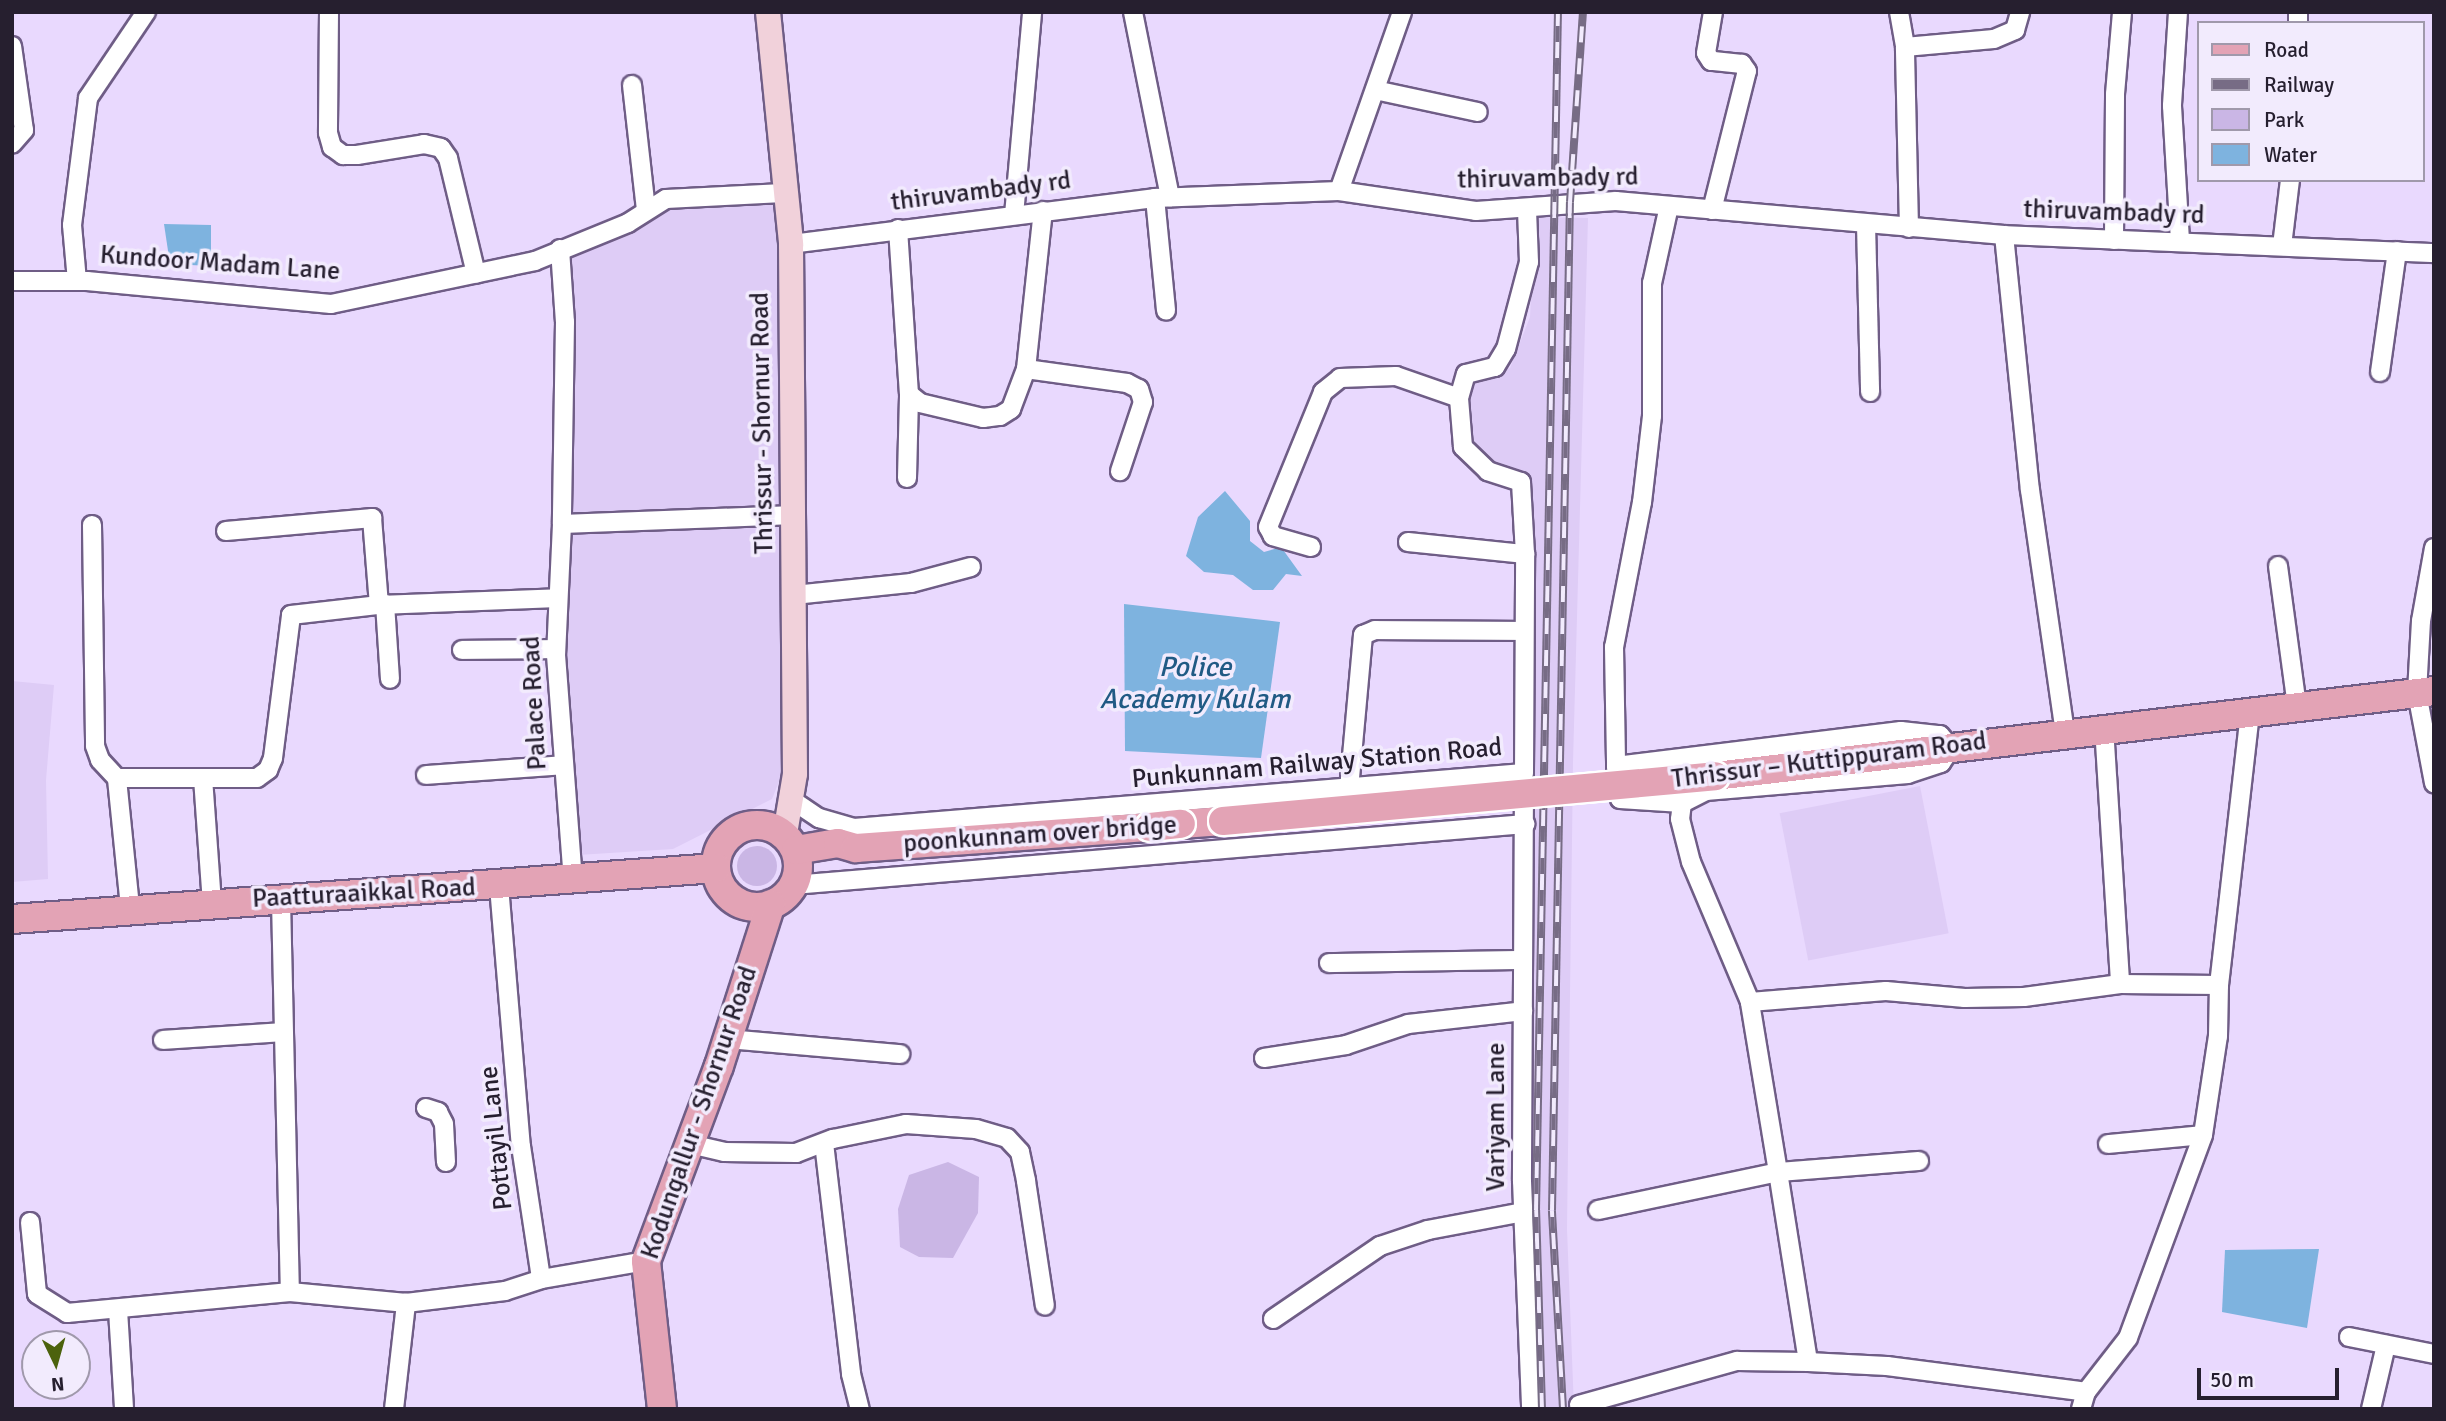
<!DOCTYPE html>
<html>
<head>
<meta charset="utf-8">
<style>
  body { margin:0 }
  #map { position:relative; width:2446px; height:1421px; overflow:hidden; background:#e9d9fe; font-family:Signika,sans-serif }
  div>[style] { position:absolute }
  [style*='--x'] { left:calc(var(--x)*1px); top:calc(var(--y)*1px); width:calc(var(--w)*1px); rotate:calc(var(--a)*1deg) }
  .built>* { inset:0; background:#deccf6; transform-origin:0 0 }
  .green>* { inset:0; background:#cab6e5 }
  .round { border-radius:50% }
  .water>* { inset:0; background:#7eb3df }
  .roads { filter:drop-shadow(2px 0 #6f5d86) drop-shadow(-2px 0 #6f5d86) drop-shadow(0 2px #6f5d86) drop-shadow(0 -2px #6f5d86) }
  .street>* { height:18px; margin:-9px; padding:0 9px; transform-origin:9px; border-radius:9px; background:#fff }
  .secondary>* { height:24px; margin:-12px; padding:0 12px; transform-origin:12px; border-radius:12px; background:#f1d1da }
  .primary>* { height:28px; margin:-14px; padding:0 14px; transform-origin:14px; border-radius:14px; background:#e3a3b5 }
  .primary>.ring { margin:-14px; padding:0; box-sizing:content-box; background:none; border:28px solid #e3a3b5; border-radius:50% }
  .rail>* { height:8px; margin-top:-4px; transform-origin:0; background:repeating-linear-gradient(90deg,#f2ebfd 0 16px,#776c85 0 32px); box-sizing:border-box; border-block:2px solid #776c85 }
  .bridges { filter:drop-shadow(2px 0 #fff) drop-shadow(-2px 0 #fff) drop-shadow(0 2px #fff) drop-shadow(0 -2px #fff) }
  .primary-bridge>* { height:28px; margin:-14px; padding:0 14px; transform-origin:14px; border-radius:14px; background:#e3a3b5 }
  span { translate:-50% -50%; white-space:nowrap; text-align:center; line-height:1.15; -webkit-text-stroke:7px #f2ebfd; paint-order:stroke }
  .street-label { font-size:26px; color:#261f2f }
  .water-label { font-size:28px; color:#205a84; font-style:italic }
  .frame { position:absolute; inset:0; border:14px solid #261f2f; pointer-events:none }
  .legend { position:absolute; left:2197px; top:21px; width:228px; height:161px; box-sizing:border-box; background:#f2ebfd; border:2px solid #a099ab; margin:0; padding:9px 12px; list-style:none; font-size:21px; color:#261f2f }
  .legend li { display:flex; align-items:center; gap:14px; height:35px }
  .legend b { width:35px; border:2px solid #a099ab }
  .north { position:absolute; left:21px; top:1330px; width:70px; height:70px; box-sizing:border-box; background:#f2ebfd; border:2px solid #a099ab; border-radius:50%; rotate:175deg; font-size:19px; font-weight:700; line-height:28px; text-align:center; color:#261f2f }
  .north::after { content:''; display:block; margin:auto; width:24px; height:32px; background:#4c620d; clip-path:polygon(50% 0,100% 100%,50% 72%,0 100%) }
  .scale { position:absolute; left:2197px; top:1368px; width:142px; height:32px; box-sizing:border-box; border:4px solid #261f2f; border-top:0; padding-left:9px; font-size:21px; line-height:24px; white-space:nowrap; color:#261f2f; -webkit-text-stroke:5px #f2ebfd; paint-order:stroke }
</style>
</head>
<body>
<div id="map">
  <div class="built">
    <div style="clip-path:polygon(781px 198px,786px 506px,722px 515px,568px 517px,574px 462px,565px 254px,668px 206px)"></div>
    <div style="clip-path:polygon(1535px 217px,1588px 218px,1573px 762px,1567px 1229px,1574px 1409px,1523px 1409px,1523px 472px,1483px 461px,1467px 442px,1466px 381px,1510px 368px,1530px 317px)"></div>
    <div style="clip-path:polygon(779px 522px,784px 769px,772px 799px,673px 849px,578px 855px,561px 657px,564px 532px)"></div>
    <div style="clip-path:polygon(12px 681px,54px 685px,46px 780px,48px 879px,12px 882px)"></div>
    <div style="left:1920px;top:786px;width:150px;height:143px;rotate:79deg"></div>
  </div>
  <div class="green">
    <div class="round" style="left:737px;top:846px;width:40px;height:40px"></div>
    <div style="clip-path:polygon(948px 1162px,979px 1177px,978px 1213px,953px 1258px,919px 1257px,900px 1247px,898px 1209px,909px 1175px)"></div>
  </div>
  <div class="water">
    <div style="clip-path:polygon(164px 224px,211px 225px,211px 266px,170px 264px)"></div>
    <div style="clip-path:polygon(1225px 491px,1250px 521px,1250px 541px,1264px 552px,1281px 547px,1302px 576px,1286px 574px,1273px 590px,1253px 590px,1233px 575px,1204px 572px,1186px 556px,1198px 517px)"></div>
    <div style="clip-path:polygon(1124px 604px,1280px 622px,1261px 758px,1125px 751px)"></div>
    <div style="clip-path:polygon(2319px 1249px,2307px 1328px,2222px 1312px,2225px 1250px)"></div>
  </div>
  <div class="roads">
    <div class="street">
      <div style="--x:329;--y:12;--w:121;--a:90.5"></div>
      <div style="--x:328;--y:133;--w:15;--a:74"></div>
      <div style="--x:332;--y:147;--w:14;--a:36"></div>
      <div style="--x:343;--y:155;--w:14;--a:0"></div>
      <div style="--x:357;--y:155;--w:68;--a:-9.3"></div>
      <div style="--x:424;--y:144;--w:17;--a:13"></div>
      <div style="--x:441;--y:148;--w:12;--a:55"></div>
      <div style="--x:448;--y:158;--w:119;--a:76.4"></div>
      <div style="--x:1133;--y:12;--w:189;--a:78.7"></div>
      <div style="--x:1899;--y:12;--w:36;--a:80"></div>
      <div style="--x:2178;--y:12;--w:94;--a:93.7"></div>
      <div style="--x:2172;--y:106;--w:136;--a:86.6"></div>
      <div style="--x:2298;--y:23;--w:11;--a:-90"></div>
      <div style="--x:12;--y:46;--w:85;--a:81.9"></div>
      <div style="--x:24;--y:130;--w:18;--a:131"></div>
      <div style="--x:632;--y:85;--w:125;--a:83.6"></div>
      <div style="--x:1375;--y:90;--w:105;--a:12.1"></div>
      <div style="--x:1339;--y:191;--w:190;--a:-70.6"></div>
      <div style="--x:1155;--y:198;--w:113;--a:84.4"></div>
      <div style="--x:1669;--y:206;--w:79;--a:102.4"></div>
      <div style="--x:1652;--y:283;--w:133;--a:90"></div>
      <div style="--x:1652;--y:416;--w:87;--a:96.6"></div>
      <div style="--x:1642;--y:502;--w:148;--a:100.9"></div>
      <div style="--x:1614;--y:647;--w:119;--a:89"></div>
      <div style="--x:1616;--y:766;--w:33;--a:83"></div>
      <div style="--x:1620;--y:799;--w:62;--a:3.7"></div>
      <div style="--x:1712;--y:210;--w:143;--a:-75.9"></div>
      <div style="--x:1747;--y:71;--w:9;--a:-126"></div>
      <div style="--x:1742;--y:64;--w:31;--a:-174"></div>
      <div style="--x:1711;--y:61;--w:9;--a:-122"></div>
      <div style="--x:1706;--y:53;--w:42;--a:-80.3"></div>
      <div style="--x:1014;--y:215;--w:204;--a:-84.9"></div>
      <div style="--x:1866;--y:224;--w:168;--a:88.6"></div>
      <div style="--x:1909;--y:228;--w:181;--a:-91.3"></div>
      <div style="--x:1905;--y:47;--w:89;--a:-5.1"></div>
      <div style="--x:1994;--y:39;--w:23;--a:-23"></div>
      <div style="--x:2015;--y:30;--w:19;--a:-74"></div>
      <div style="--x:898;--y:229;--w:165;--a:86.2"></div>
      <div style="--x:909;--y:394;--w:14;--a:39"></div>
      <div style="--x:920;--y:403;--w:65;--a:13.4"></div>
      <div style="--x:983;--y:418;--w:17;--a:-7"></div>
      <div style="--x:1000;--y:416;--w:13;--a:-32"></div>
      <div style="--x:1011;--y:409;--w:43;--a:-69.4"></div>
      <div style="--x:1026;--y:369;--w:159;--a:-83.9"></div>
      <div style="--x:2004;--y:235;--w:256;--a:84.2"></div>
      <div style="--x:2030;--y:490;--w:245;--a:81.8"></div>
      <div style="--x:2114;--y:240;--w:146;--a:-89.6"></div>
      <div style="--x:2115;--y:94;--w:82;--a:-85.1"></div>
      <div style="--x:791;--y:244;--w:367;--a:-7.2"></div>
      <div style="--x:1155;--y:198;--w:184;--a:-2.2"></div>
      <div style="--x:1339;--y:191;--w:138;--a:8.3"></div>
      <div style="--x:1476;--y:211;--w:140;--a:-4.1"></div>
      <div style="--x:1616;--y:201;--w:389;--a:5"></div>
      <div style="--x:2004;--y:235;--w:430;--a:2.4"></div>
      <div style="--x:2282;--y:246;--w:66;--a:-83.1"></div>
      <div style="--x:560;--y:249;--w:73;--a:86.1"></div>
      <div style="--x:565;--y:322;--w:202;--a:90.9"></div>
      <div style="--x:562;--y:524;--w:232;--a:-2.2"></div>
      <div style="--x:12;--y:281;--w:75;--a:0"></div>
      <div style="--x:87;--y:281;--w:245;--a:5.4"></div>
      <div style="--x:331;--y:304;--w:208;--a:-11.9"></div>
      <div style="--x:535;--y:261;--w:100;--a:-22.2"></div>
      <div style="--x:628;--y:223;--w:45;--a:-32.3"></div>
      <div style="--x:666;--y:199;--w:117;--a:-2.9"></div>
      <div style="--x:77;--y:281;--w:56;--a:-95.1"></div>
      <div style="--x:72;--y:225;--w:128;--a:-82.8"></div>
      <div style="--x:88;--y:98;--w:104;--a:-56"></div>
      <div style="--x:1026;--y:369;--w:102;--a:7.9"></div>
      <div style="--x:1127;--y:383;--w:13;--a:27"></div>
      <div style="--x:1139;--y:389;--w:14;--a:73"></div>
      <div style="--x:1143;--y:402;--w:73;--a:108.4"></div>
      <div style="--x:2380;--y:372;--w:122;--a:-82"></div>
      <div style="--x:907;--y:478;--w:84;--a:-88.6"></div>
      <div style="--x:562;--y:524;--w:131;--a:92.6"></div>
      <div style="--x:556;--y:655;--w:225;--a:85.7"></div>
      <div style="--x:92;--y:525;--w:221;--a:89.2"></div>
      <div style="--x:95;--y:746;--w:15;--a:70"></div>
      <div style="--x:100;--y:760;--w:25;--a:47"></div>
      <div style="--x:226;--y:531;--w:147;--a:-5.1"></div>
      <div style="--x:372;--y:518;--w:87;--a:85.4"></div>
      <div style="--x:1408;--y:542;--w:118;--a:5.9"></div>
      <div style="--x:1311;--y:547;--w:40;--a:-164"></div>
      <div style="--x:1273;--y:536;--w:10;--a:-119"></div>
      <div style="--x:1268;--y:527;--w:146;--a:-67.8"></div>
      <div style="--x:1323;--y:392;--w:22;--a:-39"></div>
      <div style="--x:1340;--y:378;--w:56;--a:-2"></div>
      <div style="--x:1396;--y:376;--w:67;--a:19.2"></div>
      <div style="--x:2434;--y:548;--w:74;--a:100.1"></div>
      <div style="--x:2421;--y:621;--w:72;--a:93.2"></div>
      <div style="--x:2417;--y:693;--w:92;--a:79.3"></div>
      <div style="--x:2278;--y:566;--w:141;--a:82.3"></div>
      <div style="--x:794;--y:595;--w:118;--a:-5.9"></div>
      <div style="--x:911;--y:583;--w:62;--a:-14.9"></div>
      <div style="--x:385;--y:604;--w:75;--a:86.2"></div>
      <div style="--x:462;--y:650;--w:94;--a:-0.6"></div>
      <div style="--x:2104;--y:727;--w:257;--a:86.4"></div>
      <div style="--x:1616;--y:766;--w:287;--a:-7"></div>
      <div style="--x:1901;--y:731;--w:39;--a:6"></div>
      <div style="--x:1940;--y:735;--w:17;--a:50"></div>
      <div style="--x:1951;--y:748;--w:18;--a:124"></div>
      <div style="--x:1941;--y:763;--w:35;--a:162"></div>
      <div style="--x:1908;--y:774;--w:203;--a:175.2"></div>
      <div style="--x:1706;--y:791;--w:27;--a:153"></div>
      <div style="--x:1682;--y:803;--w:16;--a:97"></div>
      <div style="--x:1680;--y:819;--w:44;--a:75.7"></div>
      <div style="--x:1691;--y:862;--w:152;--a:67.1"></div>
      <div style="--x:1750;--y:1002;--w:136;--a:-4.6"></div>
      <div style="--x:1886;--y:991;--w:79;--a:5.1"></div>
      <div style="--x:1965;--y:998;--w:59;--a:-1"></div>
      <div style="--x:2024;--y:997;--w:97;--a:-7.7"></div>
      <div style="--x:2120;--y:984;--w:99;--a:0.6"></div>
      <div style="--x:426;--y:775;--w:138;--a:-4.1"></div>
      <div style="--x:203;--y:778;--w:125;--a:85.9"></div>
      <div style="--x:1524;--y:786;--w:395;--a:90.3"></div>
      <div style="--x:1522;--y:1181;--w:228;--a:87.7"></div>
      <div style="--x:1349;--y:789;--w:155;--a:-84.8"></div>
      <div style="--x:1363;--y:635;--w:13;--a:-23"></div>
      <div style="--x:1375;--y:630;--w:147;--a:0.4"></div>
      <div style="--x:789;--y:798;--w:36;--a:34"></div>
      <div style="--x:819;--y:818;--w:36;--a:16"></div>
      <div style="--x:854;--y:828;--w:672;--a:-4.69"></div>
      <div style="--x:1524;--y:773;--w:219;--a:-89.7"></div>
      <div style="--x:1525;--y:554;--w:72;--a:-93.2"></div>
      <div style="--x:1521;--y:482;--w:35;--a:-162"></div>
      <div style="--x:1488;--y:471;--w:35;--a:-136"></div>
      <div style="--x:1463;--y:447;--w:49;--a:-94.7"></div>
      <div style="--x:1459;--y:398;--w:25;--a:-74"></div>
      <div style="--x:1466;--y:374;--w:30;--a:-14"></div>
      <div style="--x:1495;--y:367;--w:21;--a:-59"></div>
      <div style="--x:1506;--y:349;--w:90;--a:-75.2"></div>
      <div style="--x:1529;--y:262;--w:52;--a:-92.2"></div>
      <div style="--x:793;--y:885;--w:735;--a:-4.76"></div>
      <div style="--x:499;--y:886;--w:261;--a:85.2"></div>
      <div style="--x:521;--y:1146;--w:134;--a:81.4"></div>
      <div style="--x:541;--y:1279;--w:107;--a:-9.7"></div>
      <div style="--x:281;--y:900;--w:392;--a:88.7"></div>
      <div style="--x:130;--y:907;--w:130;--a:-95.8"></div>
      <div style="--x:117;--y:778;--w:140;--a:0"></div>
      <div style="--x:257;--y:778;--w:14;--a:-36"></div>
      <div style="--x:268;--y:770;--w:13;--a:-67"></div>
      <div style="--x:273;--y:758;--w:144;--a:-82.8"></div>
      <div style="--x:291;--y:615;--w:89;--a:-6.5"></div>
      <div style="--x:379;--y:605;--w:179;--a:-2.2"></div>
      <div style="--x:1329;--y:963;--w:194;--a:-0.9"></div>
      <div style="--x:728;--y:1039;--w:173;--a:5"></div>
      <div style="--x:163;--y:1040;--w:120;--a:-3.8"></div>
      <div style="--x:1264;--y:1058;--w:83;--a:-9"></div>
      <div style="--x:1346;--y:1045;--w:65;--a:-18.7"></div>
      <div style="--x:1408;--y:1024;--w:116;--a:-6.4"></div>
      <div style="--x:426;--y:1108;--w:13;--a:18"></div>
      <div style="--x:438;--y:1112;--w:13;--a:63"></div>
      <div style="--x:444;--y:1124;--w:38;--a:87"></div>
      <div style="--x:824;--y:1143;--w:233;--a:83.3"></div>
      <div style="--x:851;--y:1374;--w:36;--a:76"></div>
      <div style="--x:690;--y:1144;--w:35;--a:13"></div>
      <div style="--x:724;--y:1152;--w:72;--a:0.8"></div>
      <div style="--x:796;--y:1153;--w:40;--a:-21"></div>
      <div style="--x:833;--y:1139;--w:75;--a:-11.6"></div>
      <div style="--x:906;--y:1124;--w:70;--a:4.1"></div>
      <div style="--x:976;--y:1129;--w:32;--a:16"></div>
      <div style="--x:1007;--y:1138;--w:19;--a:47"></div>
      <div style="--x:1020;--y:1152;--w:30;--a:78"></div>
      <div style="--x:1026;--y:1181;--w:126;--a:81.4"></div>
      <div style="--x:2108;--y:1144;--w:95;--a:-5.4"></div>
      <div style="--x:1919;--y:1161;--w:141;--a:175.5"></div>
      <div style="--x:1778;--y:1172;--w:192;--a:81"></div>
      <div style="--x:1808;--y:1362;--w:79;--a:2.9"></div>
      <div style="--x:1887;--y:1366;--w:201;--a:7.4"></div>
      <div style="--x:1598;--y:1210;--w:184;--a:-11.9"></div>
      <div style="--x:1778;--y:1172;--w:172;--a:-99.4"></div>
      <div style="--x:30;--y:1222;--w:72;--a:84.4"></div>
      <div style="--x:37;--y:1294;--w:36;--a:32"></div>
      <div style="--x:67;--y:1313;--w:224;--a:-5.4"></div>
      <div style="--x:290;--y:1292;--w:117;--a:5.4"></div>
      <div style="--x:118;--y:1310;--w:99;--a:86.5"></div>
      <div style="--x:1273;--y:1319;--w:130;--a:-34.3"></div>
      <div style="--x:1380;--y:1246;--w:51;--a:-18.4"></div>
      <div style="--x:1428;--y:1230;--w:97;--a:-10.7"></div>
      <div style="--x:2349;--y:1337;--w:87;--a:11.3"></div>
      <div style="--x:1579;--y:1405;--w:164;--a:-15.6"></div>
      <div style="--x:1737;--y:1361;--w:71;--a:0.8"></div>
      <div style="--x:394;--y:1409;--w:107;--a:-83.5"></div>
      <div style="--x:406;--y:1303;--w:100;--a:-6.9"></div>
      <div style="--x:505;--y:1291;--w:38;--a:-18"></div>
      <div style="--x:2081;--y:1409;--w:18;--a:-74"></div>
      <div style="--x:2086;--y:1392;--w:68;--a:-52.1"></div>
      <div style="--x:2128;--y:1338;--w:216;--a:-69.7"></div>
      <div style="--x:2203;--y:1135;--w:100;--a:-81.4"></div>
      <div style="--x:2218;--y:1036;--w:51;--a:-88.9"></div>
      <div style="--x:2219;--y:985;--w:276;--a:-83.5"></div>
      <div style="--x:2371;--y:1409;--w:66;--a:-76.8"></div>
    </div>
    <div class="secondary">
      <div style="--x:768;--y:12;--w:233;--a:84.3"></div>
      <div style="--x:791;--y:244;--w:530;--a:89.57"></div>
      <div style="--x:795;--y:774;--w:61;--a:99.5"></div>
    </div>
    <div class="primary">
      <div style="--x:1715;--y:776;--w:724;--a:-6.74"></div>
      <div style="--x:1181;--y:824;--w:42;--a:-4.1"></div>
      <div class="ring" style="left:716px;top:825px;width:54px;height:54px"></div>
      <div style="--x:796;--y:850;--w:43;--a:-9.5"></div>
      <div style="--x:838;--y:843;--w:19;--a:16"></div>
      <div style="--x:856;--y:848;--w:295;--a:-4.1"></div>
      <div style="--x:12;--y:919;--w:706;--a:-4.14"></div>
      <div style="--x:662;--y:1409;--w:149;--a:-96.2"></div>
      <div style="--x:646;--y:1261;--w:208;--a:-69.5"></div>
      <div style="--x:719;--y:1066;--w:170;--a:-72.2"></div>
    </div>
  </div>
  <div class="rail">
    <div style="--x:1542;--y:1409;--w:199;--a:-91.7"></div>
    <div style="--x:1536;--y:1210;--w:1198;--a:-88.95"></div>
    <div style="--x:1563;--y:1409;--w:199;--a:-93.2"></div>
    <div style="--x:1552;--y:1210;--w:1008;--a:-88.98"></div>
    <div style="--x:1570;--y:202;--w:190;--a:-86.1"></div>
  </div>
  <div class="bridges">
    <div class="primary-bridge">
      <div style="--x:1223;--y:821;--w:494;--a:-5.2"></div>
      <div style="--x:1150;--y:827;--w:31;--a:-6"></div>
    </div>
  </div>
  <div class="street-label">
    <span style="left:1548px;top:179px;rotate:-1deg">thiruvambady rd</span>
    <span style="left:981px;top:192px;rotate:-7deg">thiruvambady rd</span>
    <span style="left:2114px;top:213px;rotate:2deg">thiruvambady rd</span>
    <span style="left:220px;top:264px;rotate:4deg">Kundoor Madam Lane</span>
    <span style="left:763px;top:423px;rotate:-91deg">Thrissur - Shornur Road</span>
    <span style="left:535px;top:703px;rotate:-93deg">Palace Road</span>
    <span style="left:1829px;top:761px;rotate:-7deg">Thrissur – Kuttippuram Road</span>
    <span style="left:1317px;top:764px;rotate:-5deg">Punkunnam Railway Station Road</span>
    <span style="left:1040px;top:835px;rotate:-4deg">poonkunnam over bridge</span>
    <span style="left:364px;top:894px;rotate:-3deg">Paatturaaikkal Road</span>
    <span style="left:700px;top:1113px;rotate:-71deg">Kodungallur - Shornur Road</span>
    <span style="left:1497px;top:1117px;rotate:-90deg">Variyam Lane</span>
    <span style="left:497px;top:1138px;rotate:-96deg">Pottayil Lane</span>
  </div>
  <div class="water-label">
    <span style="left:1195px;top:683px">Police<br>Academy Kulam</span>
  </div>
  <div class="frame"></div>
  <ul class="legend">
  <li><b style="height:9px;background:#e3a3b5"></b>Road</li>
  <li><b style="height:9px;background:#776c85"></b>Railway</li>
  <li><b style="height:19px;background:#cab6e5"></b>Park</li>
  <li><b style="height:19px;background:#7eb3df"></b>Water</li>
  </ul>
  <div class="north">N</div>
  <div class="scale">50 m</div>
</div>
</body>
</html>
